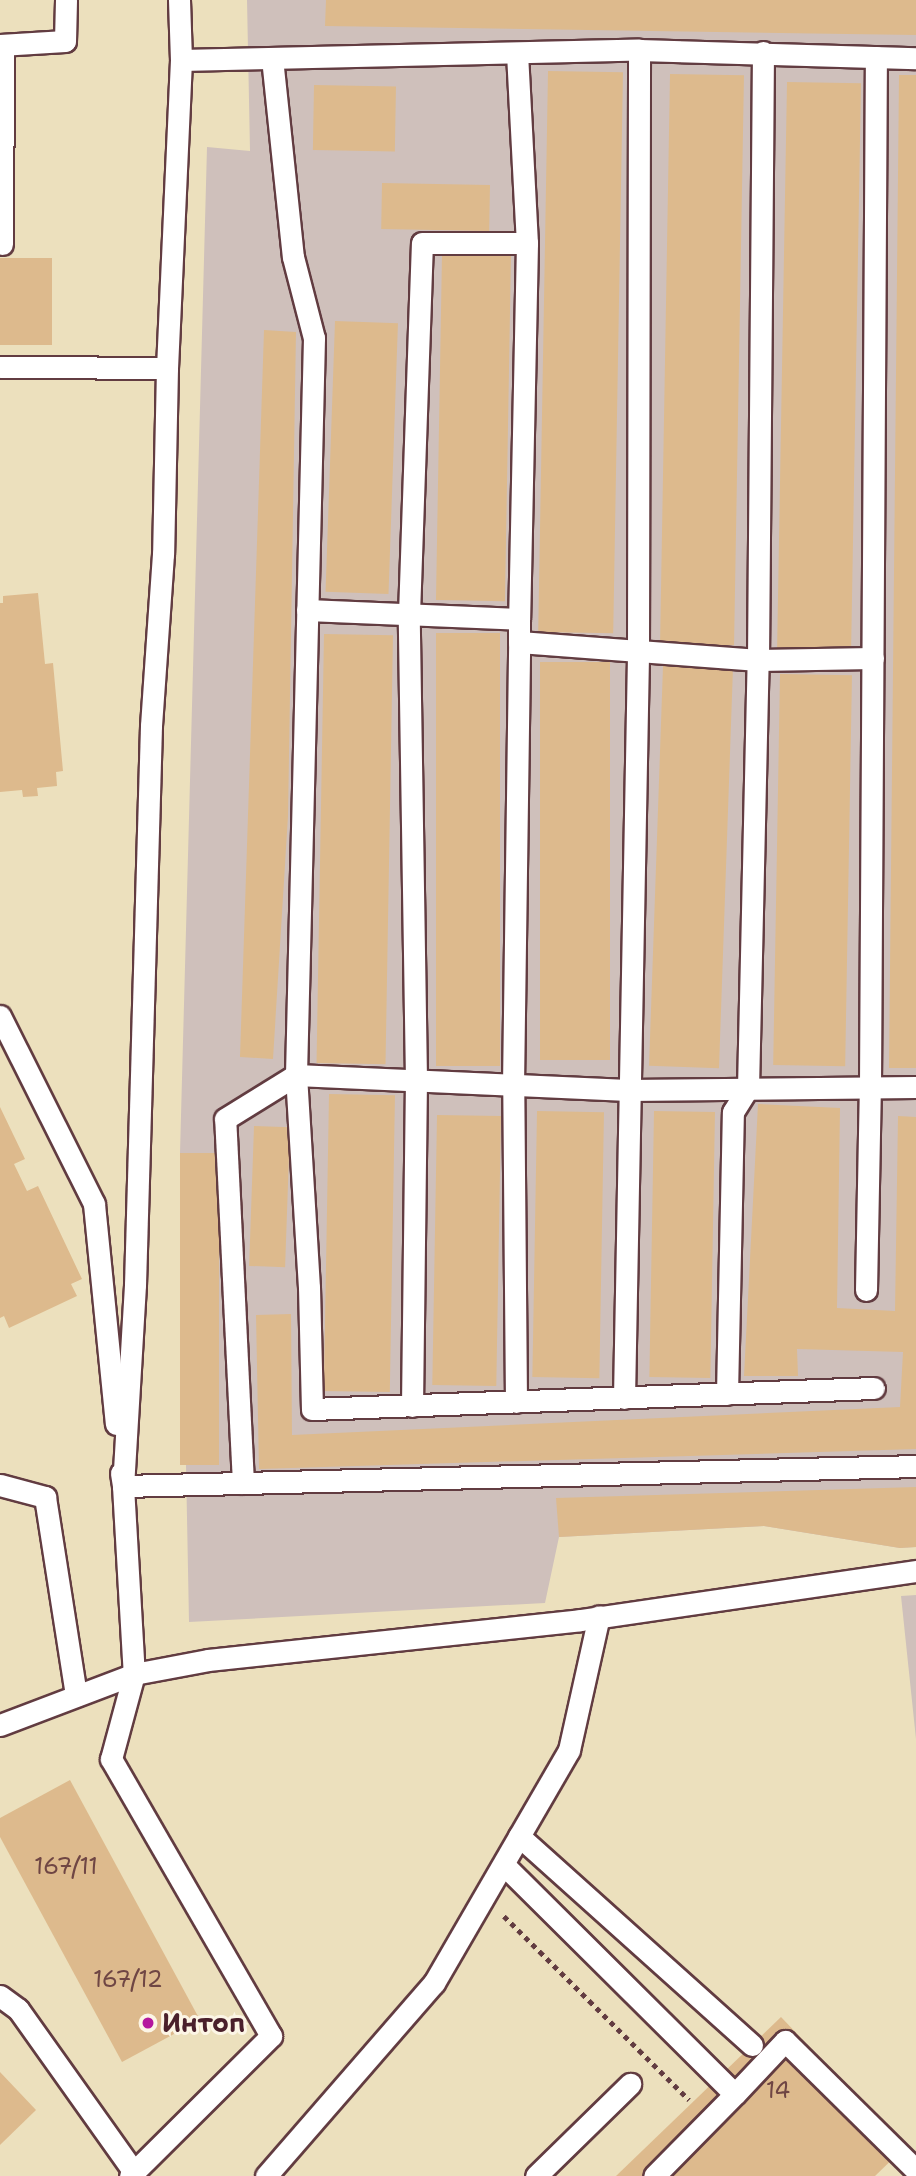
<!DOCTYPE html>
<html>
<head>
<meta charset="utf-8">
<style>
  body { margin:0 }
  #map { position:relative; width:916px; height:2176px; overflow:hidden; background:#ece0bd; font-family:"Shantell Sans",sans-serif }
  div>[style] { position:absolute }
  [style*='--x'] { left:calc(var(--x)*1px); top:calc(var(--y)*1px); width:calc(var(--w)*1px); rotate:calc(var(--a)*1deg) }
  .industrial>* { inset:0; background:#cfc0bb }
  .building>* { inset:0; background:#ddba8d; transform-origin:0 0 }
  .path>* { height:4.5px; margin-top:-2.25px; transform-origin:0; background:repeating-linear-gradient(90deg,#623c41 0 5px,transparent 0 10px) }
  .roads { filter:drop-shadow(2px 0 #623c41) drop-shadow(-2px 0 #623c41) drop-shadow(0 2px #623c41) drop-shadow(0 -2px #623c41) }
  .service>* { height:21px; margin:-10.5px; padding:0 10.5px; transform-origin:10.5px; border-radius:10.5px; background:#fff }
  .dots>* { width:19px; height:19px; translate:-50% -50%; box-sizing:border-box; border:4px solid #fcf5e5; border-radius:50% }
  span { translate:-50% -50%; white-space:nowrap; text-align:center; line-height:1.15; -webkit-text-stroke:6px #fcf5e5; paint-order:stroke }
  .number-label { font-size:23px; color:#6f4644 }
  .number-label span { -webkit-text-stroke-width:0 }
  .poi-label { font-size:26px; color:#4a1f2b; font-weight:700 }
  .left { translate:0 -50%; text-align:left }
</style>
</head>
<body>
<div id="map">
  <div class="industrial">
    <div style="clip-path:polygon(247px 0,916px 0,916px 1547px,900px 1548px,764px 1526px,559px 1537px,545px 1603px,189px 1622px,180px 1153px,207px 147px,250px 151px)"></div>
    <div style="clip-path:polygon(916px 1595px,916px 1739px,901px 1596px)"></div>
  </div>
  <div class="building">
    <div style="clip-path:polygon(326px 0,916px 0,916px 35px,325px 26px)"></div>
    <div style="left:548px;top:71px;width:75px;height:561px;rotate:1deg"></div>
    <div style="left:670px;top:74px;width:74px;height:570px;rotate:1deg"></div>
    <div style="clip-path:polygon(899px 75px,916px 75px,916px 1068px,889px 1068px)"></div>
    <div style="left:787px;top:82px;width:74px;height:567px;rotate:1deg"></div>
    <div style="left:314px;top:85px;width:82px;height:65px;rotate:1deg"></div>
    <div style="left:382px;top:183px;width:108px;height:46px;rotate:1deg"></div>
    <div style="left:442px;top:254px;width:69px;height:346px;rotate:1deg"></div>
    <div style="left:0;top:258px;width:52px;height:87px"></div>
    <div style="left:335px;top:321px;width:63px;height:271px;rotate:2deg"></div>
    <div style="clip-path:polygon(264px 330px,296px 332px,288px 816px,273px 1059px,240px 1057px)"></div>
    <div style="clip-path:polygon(38px 593px,45px 664px,53px 663px,63px 771px,56px 772px,57px 786px,37px 788px,38px 796px,23px 797px,22px 790px,0 792px,0 603px,3px 603px,3px 596px)"></div>
    <div style="left:436px;top:633px;width:64px;height:433px"></div>
    <div style="left:324px;top:634px;width:69px;height:429px;rotate:1deg"></div>
    <div style="left:540px;top:662px;width:70px;height:398px"></div>
    <div style="left:663px;top:666px;width:70px;height:400px;rotate:2deg"></div>
    <div style="left:780px;top:674px;width:72px;height:391px;rotate:1deg"></div>
    <div style="left:329px;top:1094px;width:66px;height:297px;rotate:1deg"></div>
    <div style="clip-path:polygon(758px 1104px,840px 1108px,837px 1308px,895px 1311px,898px 1116px,916px 1117px,916px 1449px,259px 1469px,256px 1315px,291px 1314px,292px 1435px,900px 1407px,903px 1352px,797px 1349px,798px 1376px,744px 1376px)"></div>
    <div style="clip-path:polygon(0 1107px,25px 1159px,14px 1164px,27px 1191px,38px 1186px,82px 1279px,71px 1284px,77px 1296px,9px 1328px,4px 1316px,0 1318px)"></div>
    <div style="left:537px;top:1111px;width:67px;height:266px;rotate:1deg"></div>
    <div style="left:654px;top:1111px;width:61px;height:266px;rotate:1deg"></div>
    <div style="left:437px;top:1115px;width:64px;height:270px;rotate:1deg"></div>
    <div style="left:254px;top:1126px;width:36px;height:140px;rotate:2deg"></div>
    <div style="left:180px;top:1153px;width:39px;height:312px"></div>
    <div style="clip-path:polygon(916px 1487px,916px 1547px,900px 1548px,764px 1526px,559px 1537px,556px 1498px)"></div>
    <div style="clip-path:polygon(70px 1780px,200px 2020px,122px 2062px,0 1837px,0 1818px)"></div>
    <div style="clip-path:polygon(781px 2017px,905px 2147px,875px 2176px,616px 2176px)"></div>
    <div style="clip-path:polygon(0 2072px,36px 2110px,0 2145px)"></div>
  </div>
  <div class="path">
    <div style="--x:504;--y:1916;--w:261;--a:44.8"></div>
  </div>
  <div class="roads">
    <div class="service">
      <div style="--x:179;--y:0;--w:60;--a:88.1"></div>
      <div style="--x:181;--y:60;--w:308;--a:92.6"></div>
      <div style="--x:167;--y:368;--w:186;--a:91.2"></div>
      <div style="--x:163;--y:554;--w:172;--a:94"></div>
      <div style="--x:151;--y:726;--w:559;--a:91.64"></div>
      <div style="--x:135;--y:1285;--w:201;--a:93.4"></div>
      <div style="--x:123;--y:1486;--w:188;--a:86.7"></div>
      <div style="--x:134;--y:1674;--w:75;--a:-10.7"></div>
      <div style="--x:208;--y:1660;--w:374;--a:-6.1"></div>
      <div style="--x:580;--y:1620;--w:340;--a:-8.3"></div>
      <div style="--x:0;--y:45;--w:65;--a:-3.5"></div>
      <div style="--x:65;--y:41;--w:41;--a:-88.6"></div>
      <div style="--x:517;--y:53;--w:190;--a:87"></div>
      <div style="--x:527;--y:243;--w:376;--a:91.2"></div>
      <div style="--x:272;--y:58;--w:200;--a:84"></div>
      <div style="--x:293;--y:257;--w:84;--a:75.5"></div>
      <div style="--x:314;--y:338;--w:737;--a:91.4"></div>
      <div style="--x:296;--y:1075;--w:212;--a:86.5"></div>
      <div style="--x:309;--y:1287;--w:122;--a:88.6"></div>
      <div style="--x:312;--y:1409;--w:562;--a:-2.14"></div>
      <div style="--x:181;--y:60;--w:458;--a:-1.3"></div>
      <div style="--x:639;--y:50;--w:277;--a:1.7"></div>
      <div style="--x:2;--y:244;--w:199;--a:-89.7"></div>
      <div style="--x:0;--y:367;--w:167;--a:0.3"></div>
      <div style="--x:307;--y:610;--w:212;--a:2.4"></div>
      <div style="--x:519;--y:619;--w:23;--a:90"></div>
      <div style="--x:519;--y:642;--w:240;--a:4.3"></div>
      <div style="--x:758;--y:660;--w:115;--a:-1"></div>
      <div style="--x:0;--y:1016;--w:210;--a:63.4"></div>
      <div style="--x:94;--y:1204;--w:221;--a:84.3"></div>
      <div style="--x:866;--y:1290;--w:205;--a:-88.9"></div>
      <div style="--x:870;--y:1085;--w:1028;--a:-89.67"></div>
      <div style="--x:727;--y:1394;--w:282;--a:-88.8"></div>
      <div style="--x:733;--y:1112;--w:28;--a:-58"></div>
      <div style="--x:748;--y:1088;--w:428;--a:-88.7"></div>
      <div style="--x:758;--y:660;--w:608;--a:-89.53"></div>
      <div style="--x:624;--y:1398;--w:746;--a:-88.92"></div>
      <div style="--x:638;--y:652;--w:602;--a:-89.9"></div>
      <div style="--x:516;--y:1402;--w:317;--a:-90.5"></div>
      <div style="--x:513;--y:1085;--w:443;--a:-89.2"></div>
      <div style="--x:412;--y:1406;--w:326;--a:-89.3"></div>
      <div style="--x:416;--y:1080;--w:466;--a:-90.9"></div>
      <div style="--x:409;--y:614;--w:371;--a:-88"></div>
      <div style="--x:422;--y:243;--w:105;--a:0"></div>
      <div style="--x:121;--y:1473;--w:13;--a:81"></div>
      <div style="--x:123;--y:1486;--w:793;--a:-1.44"></div>
      <div style="--x:243;--y:1483;--w:364;--a:-92.8"></div>
      <div style="--x:225;--y:1119;--w:84;--a:-31.8"></div>
      <div style="--x:296;--y:1075;--w:332;--a:2.6"></div>
      <div style="--x:628;--y:1090;--w:288;--a:-0.6"></div>
      <div style="--x:0;--y:1485;--w:47;--a:14.9"></div>
      <div style="--x:45;--y:1497;--w:201;--a:81.1"></div>
      <div style="--x:0;--y:1725;--w:143;--a:-20.8"></div>
      <div style="--x:519;--y:1836;--w:313;--a:41.9"></div>
      <div style="--x:504;--y:1865;--w:325;--a:44.8"></div>
      <div style="--x:735;--y:2094;--w:115;--a:134.6"></div>
      <div style="--x:0;--y:1996;--w:22;--a:36"></div>
      <div style="--x:18;--y:2009;--w:200;--a:54.6"></div>
      <div style="--x:735;--y:2094;--w:73;--a:-46.7"></div>
      <div style="--x:785;--y:2041;--w:184;--a:44.6"></div>
      <div style="--x:130;--y:2176;--w:199;--a:-44.8"></div>
      <div style="--x:271;--y:2036;--w:320;--a:-120"></div>
      <div style="--x:111;--y:1759;--w:88;--a:-74.9"></div>
      <div style="--x:266;--y:2176;--w:256;--a:-49"></div>
      <div style="--x:434;--y:1983;--w:269;--a:-59.9"></div>
      <div style="--x:569;--y:1750;--w:137;--a:-77.4"></div>
      <div style="--x:536;--y:2176;--w:132;--a:-44.4"></div>
    </div>
  </div>
  <div class="dots">
    <div style="left:148px;top:2023px;background:#b5179e"></div>
  </div>
  <div class="number-label">
    <span style="left:66px;top:1866px">167/11</span>
    <span style="left:128px;top:1979px">167/12</span>
    <span style="left:778px;top:2090px">14</span>
  </div>
  <div class="poi-label">
    <span class="left" style="left:162px;top:2023px">Интоп</span>
  </div>
</div>
</body>
</html>
